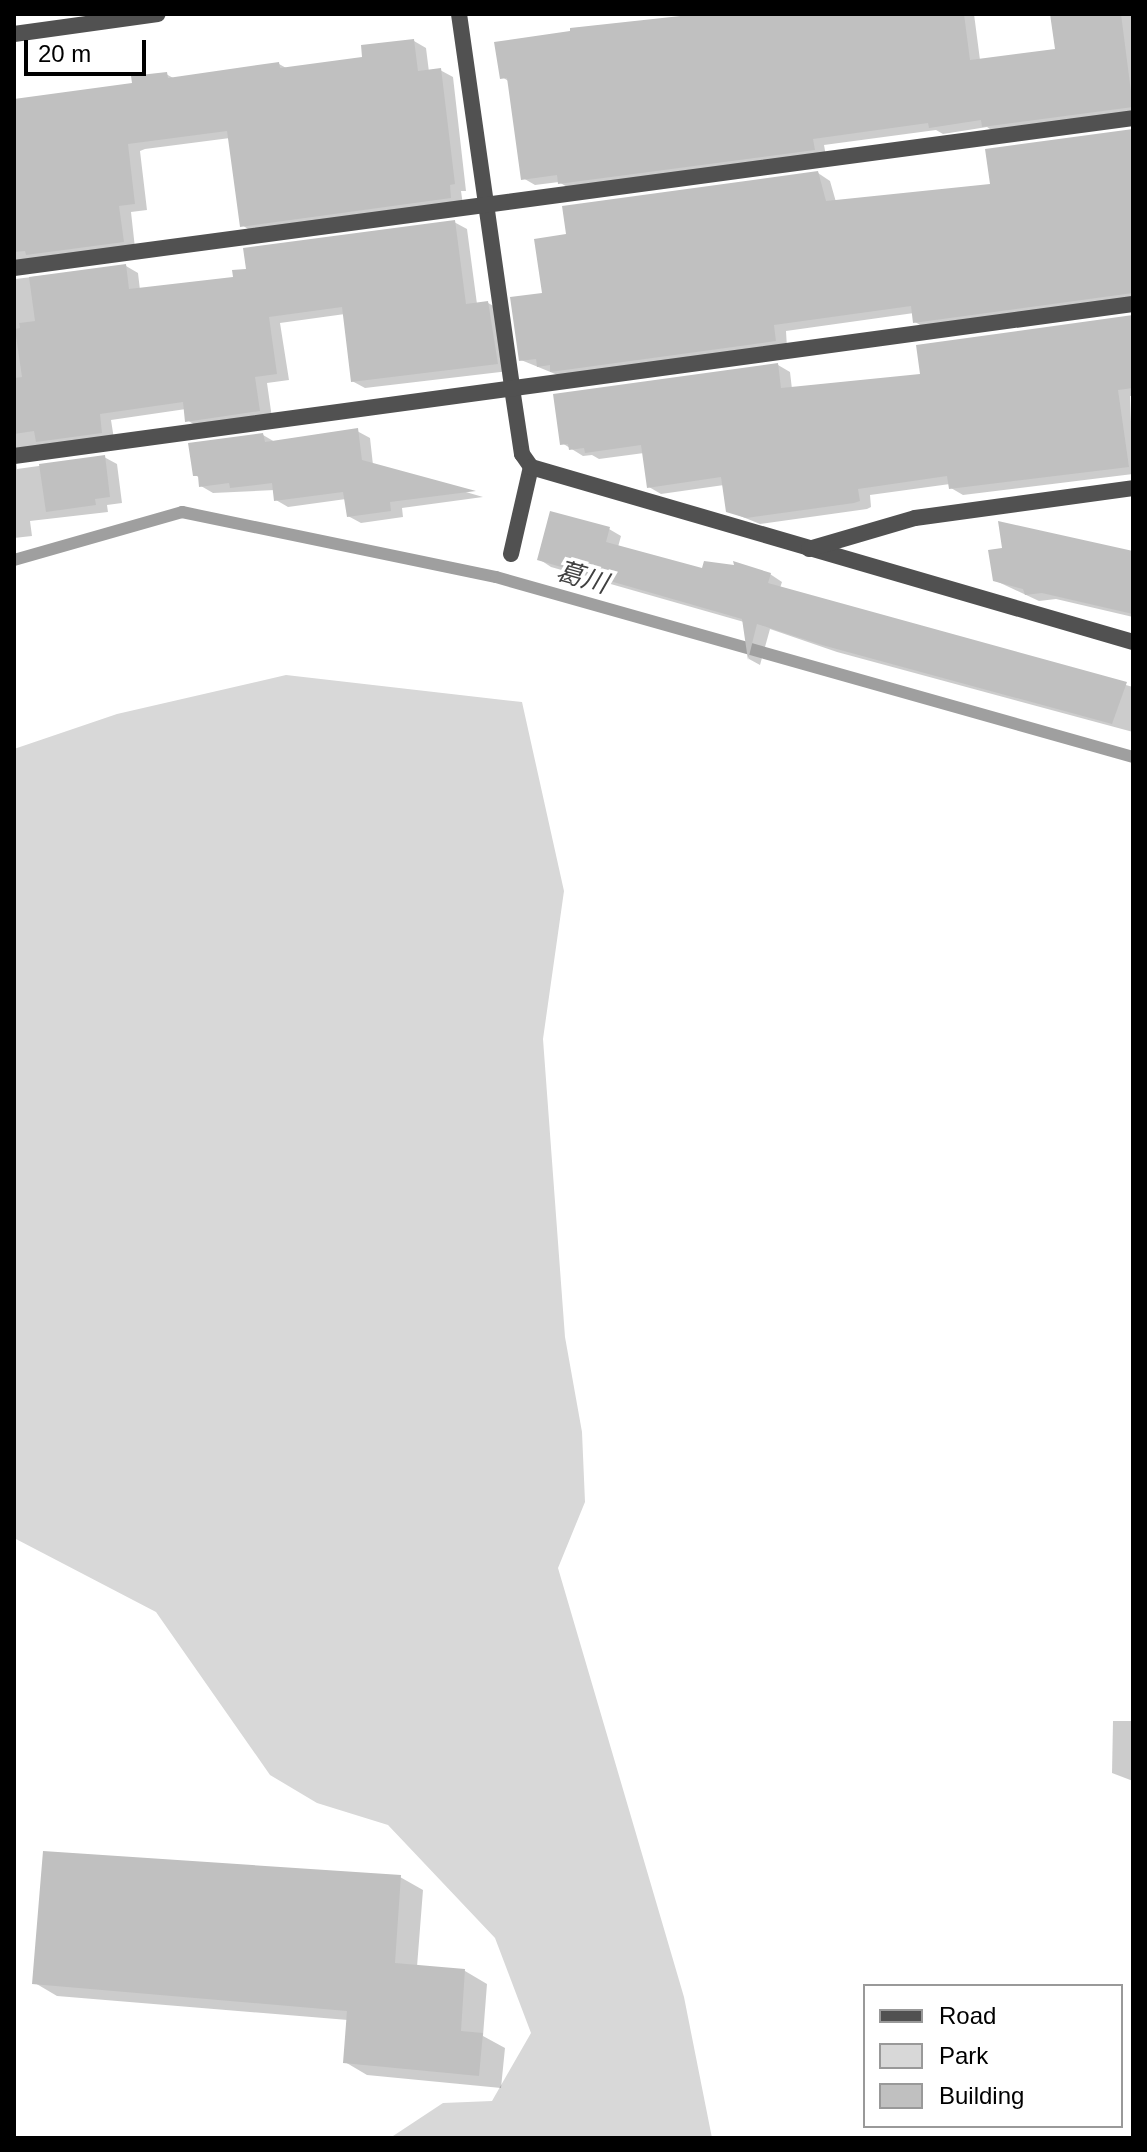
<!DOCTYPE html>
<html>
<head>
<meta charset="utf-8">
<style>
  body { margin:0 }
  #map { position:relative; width:1147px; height:2152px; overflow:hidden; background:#fff; font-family:Helvetica,"Noto Sans JP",sans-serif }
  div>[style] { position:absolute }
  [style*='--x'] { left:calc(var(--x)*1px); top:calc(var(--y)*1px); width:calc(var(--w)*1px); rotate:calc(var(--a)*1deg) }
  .green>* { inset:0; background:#d8d8d8 }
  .shadow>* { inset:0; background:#0003 }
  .stream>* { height:12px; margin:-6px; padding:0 6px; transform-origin:6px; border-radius:6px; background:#9f9f9f }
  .building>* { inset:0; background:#c0c0c0 }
  .service>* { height:16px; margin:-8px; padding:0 8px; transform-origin:8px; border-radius:8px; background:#515151 }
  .minor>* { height:16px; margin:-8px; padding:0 8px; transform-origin:8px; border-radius:8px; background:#515151 }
  .tertiary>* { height:16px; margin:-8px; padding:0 8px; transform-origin:8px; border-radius:8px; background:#515151 }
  span { translate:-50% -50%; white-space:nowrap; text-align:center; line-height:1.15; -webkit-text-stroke:7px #fff; paint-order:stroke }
  .water-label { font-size:26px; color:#404040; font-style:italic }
  .frame { position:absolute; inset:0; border:16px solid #000; pointer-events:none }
  .legend { position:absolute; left:863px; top:1984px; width:260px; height:144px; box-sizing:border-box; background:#fff; border:2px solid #999; margin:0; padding:10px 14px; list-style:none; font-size:24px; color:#000 }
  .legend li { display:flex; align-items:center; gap:16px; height:40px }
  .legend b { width:40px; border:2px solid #999 }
  .scale { position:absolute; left:24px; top:40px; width:122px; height:36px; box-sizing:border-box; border:4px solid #000; border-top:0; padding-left:10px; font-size:24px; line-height:28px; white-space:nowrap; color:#000; -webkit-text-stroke:6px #fff; paint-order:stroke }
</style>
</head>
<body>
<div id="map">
  <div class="green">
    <div style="clip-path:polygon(286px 675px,522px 702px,564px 891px,543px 1039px,565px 1337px,582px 1432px,585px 1502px,558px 1568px,684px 1997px,712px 2138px,390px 2138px,443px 2103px,492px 2101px,531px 2033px,495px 1938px,388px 1825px,317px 1803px,270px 1775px,156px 1612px,14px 1538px,14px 749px,117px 714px)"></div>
  </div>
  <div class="shadow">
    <div style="clip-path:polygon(727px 14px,974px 14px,980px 60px,1057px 50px,1052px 14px,1133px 14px,1133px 115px,996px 133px,987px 127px,943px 134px,936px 130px,824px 145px,826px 156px,572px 190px,559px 182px,535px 185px,523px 178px,510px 82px,502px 77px)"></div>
    <div style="clip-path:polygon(414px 41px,426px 48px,429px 72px,440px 70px,453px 77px,466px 191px,461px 191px,463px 205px,254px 233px,242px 225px,230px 138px,145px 149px,140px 151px,147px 210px,131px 212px,135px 248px,16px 270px,15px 279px,126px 266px,138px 273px,140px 290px,235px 279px,454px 222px,467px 229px,477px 304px,488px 303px,501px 310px,509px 371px,365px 388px,352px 381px,345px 314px,280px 323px,289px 380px,267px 383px,272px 418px,200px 428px,187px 420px,186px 409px,111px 420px,114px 439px,16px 458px,17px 469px,104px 457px,117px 464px,122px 503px,107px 505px,108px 512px,30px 521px,32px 536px,14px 538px,14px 103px,134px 85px,166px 74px,175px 79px,279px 64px,288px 69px,364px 59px)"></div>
    <div style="clip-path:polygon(1133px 131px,1133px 302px,927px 329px,915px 322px,914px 313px,786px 331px,787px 348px,565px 378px,521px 360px,569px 236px,818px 173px,830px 181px,836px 202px,992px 186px)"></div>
    <div style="clip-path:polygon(1133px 317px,1133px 396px,1130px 396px,1133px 474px,963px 495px,951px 488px,950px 484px,870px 495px,871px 507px,867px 509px,760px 524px,728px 511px,724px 485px,661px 494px,649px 487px,644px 453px,599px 459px,592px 455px,583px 456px,562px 443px,778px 365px,790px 372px,792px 389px,923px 375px)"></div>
    <div style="clip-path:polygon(357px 431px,370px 438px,373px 465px,483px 497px,402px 508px,403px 517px,361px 523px,348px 516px,346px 499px,288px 507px,276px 500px,275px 490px,213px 493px,201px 486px,200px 478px,195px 475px,263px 435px,275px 442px)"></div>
    <div style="clip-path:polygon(609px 529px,621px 536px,618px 547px,704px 570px,770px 574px,782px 582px,780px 588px,1133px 687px,1133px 732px,837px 652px,770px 629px,760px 665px,749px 659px,744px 622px,551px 567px,539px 559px)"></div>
    <div style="clip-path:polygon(1133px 553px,1133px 617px,1056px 599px,1039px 601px,994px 580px)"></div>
    <div style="clip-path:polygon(1113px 1721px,1133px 1721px,1133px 1781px,1112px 1773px)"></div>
    <div style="clip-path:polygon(400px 1877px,423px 1890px,417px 1967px,465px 1971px,487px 1984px,483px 2036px,505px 2048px,501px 2088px,367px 2075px,345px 2062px,348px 2020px,57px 1996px,35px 1983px)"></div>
  </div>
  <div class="stream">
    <div style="--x:14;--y:560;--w:175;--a:-15.9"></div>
    <div style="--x:182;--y:512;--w:321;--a:11.7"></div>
    <div style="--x:496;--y:577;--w:662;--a:15.78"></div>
  </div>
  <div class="building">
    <div style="clip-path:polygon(699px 14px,964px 14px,970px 60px,1055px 49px,1050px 14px,1121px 14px,1133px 107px,982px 127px,981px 120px,929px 128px,928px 123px,813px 139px,815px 150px,558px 184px,557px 175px,521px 180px,507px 78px,500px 79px,494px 42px,570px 31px,570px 28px)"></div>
    <div style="clip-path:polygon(414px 39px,418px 71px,441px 68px,455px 184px,450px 185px,451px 198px,240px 227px,227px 131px,128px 144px,135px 204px,119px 206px,124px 242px,26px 255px,25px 251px,14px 252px,14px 99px,132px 83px,131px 76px,167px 72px,168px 78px,279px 62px,280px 68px,362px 57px,361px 45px)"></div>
    <div style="clip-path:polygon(1133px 129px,1133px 293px,913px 323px,911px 306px,774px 325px,776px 341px,550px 372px,550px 365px,537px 367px,536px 359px,519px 361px,510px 297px,542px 293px,534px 239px,566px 234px,562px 206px,818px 171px,826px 201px,990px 184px,985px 149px)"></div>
    <div style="clip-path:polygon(455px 220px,466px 304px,488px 301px,498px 364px,351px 382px,342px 307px,269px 317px,277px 374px,255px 377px,260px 411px,185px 422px,183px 402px,100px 414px,102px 433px,36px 442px,34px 431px,14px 434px,14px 378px,22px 377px,15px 329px,20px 328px,19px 323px,35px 321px,29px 277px,126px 264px,129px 289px,233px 277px,232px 270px,246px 269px,243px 248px)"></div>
    <div style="clip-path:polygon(1133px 315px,1133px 388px,1118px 390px,1129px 467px,949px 489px,947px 476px,858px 489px,860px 501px,854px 503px,746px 518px,726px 512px,721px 477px,647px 488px,641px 445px,585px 453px,584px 448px,569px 450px,568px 444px,560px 445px,553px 394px,778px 363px,781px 388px,920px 374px,916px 345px)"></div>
    <div style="clip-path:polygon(358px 428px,362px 460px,476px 491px,390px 502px,391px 511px,347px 517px,343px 492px,274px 501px,272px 483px,230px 488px,229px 483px,199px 487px,198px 476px,193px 476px,188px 443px,263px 433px,265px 442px)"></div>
    <div style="clip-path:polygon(105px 455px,110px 497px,95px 499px,96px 505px,46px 512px,39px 464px)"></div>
    <div style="clip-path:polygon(550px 511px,610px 527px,606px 542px,702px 568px,704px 561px,734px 565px,733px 561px,771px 573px,768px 583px,1127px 682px,1112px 724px,822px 645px,757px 624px,748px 660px,742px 619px,537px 560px)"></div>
    <div style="clip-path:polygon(998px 521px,1133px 551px,1133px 614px,1042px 593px,1025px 595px,1023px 589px,993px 581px,988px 550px,1002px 548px)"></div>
    <div style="clip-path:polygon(43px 1851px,401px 1875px,395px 1963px,465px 1969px,461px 2031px,483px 2033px,479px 2076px,343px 2063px,347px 2011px,32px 1984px)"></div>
  </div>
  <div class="service">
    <div style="--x:511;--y:554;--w:89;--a:-77.1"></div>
  </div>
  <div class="minor">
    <div style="--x:459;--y:14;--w:378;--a:81.9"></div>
    <div style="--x:512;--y:388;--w:67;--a:81.4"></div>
    <div style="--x:522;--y:454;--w:16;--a:55"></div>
    <div style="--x:531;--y:467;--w:627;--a:16.21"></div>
    <div style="--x:14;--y:268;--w:1129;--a:-7.63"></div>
    <div style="--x:14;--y:456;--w:1129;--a:-7.74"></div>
    <div style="--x:809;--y:549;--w:110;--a:-16.3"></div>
    <div style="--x:915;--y:518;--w:220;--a:-7.8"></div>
  </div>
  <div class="tertiary">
    <div style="--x:14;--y:34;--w:145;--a:-7.9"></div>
  </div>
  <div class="water-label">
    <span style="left:582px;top:578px;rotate:16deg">葛川</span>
  </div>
  <div class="frame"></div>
  <ul class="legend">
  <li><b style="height:10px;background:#515151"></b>Road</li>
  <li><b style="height:22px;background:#d8d8d8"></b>Park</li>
  <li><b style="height:22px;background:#c0c0c0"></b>Building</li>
  </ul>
  <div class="scale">20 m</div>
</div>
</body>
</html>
